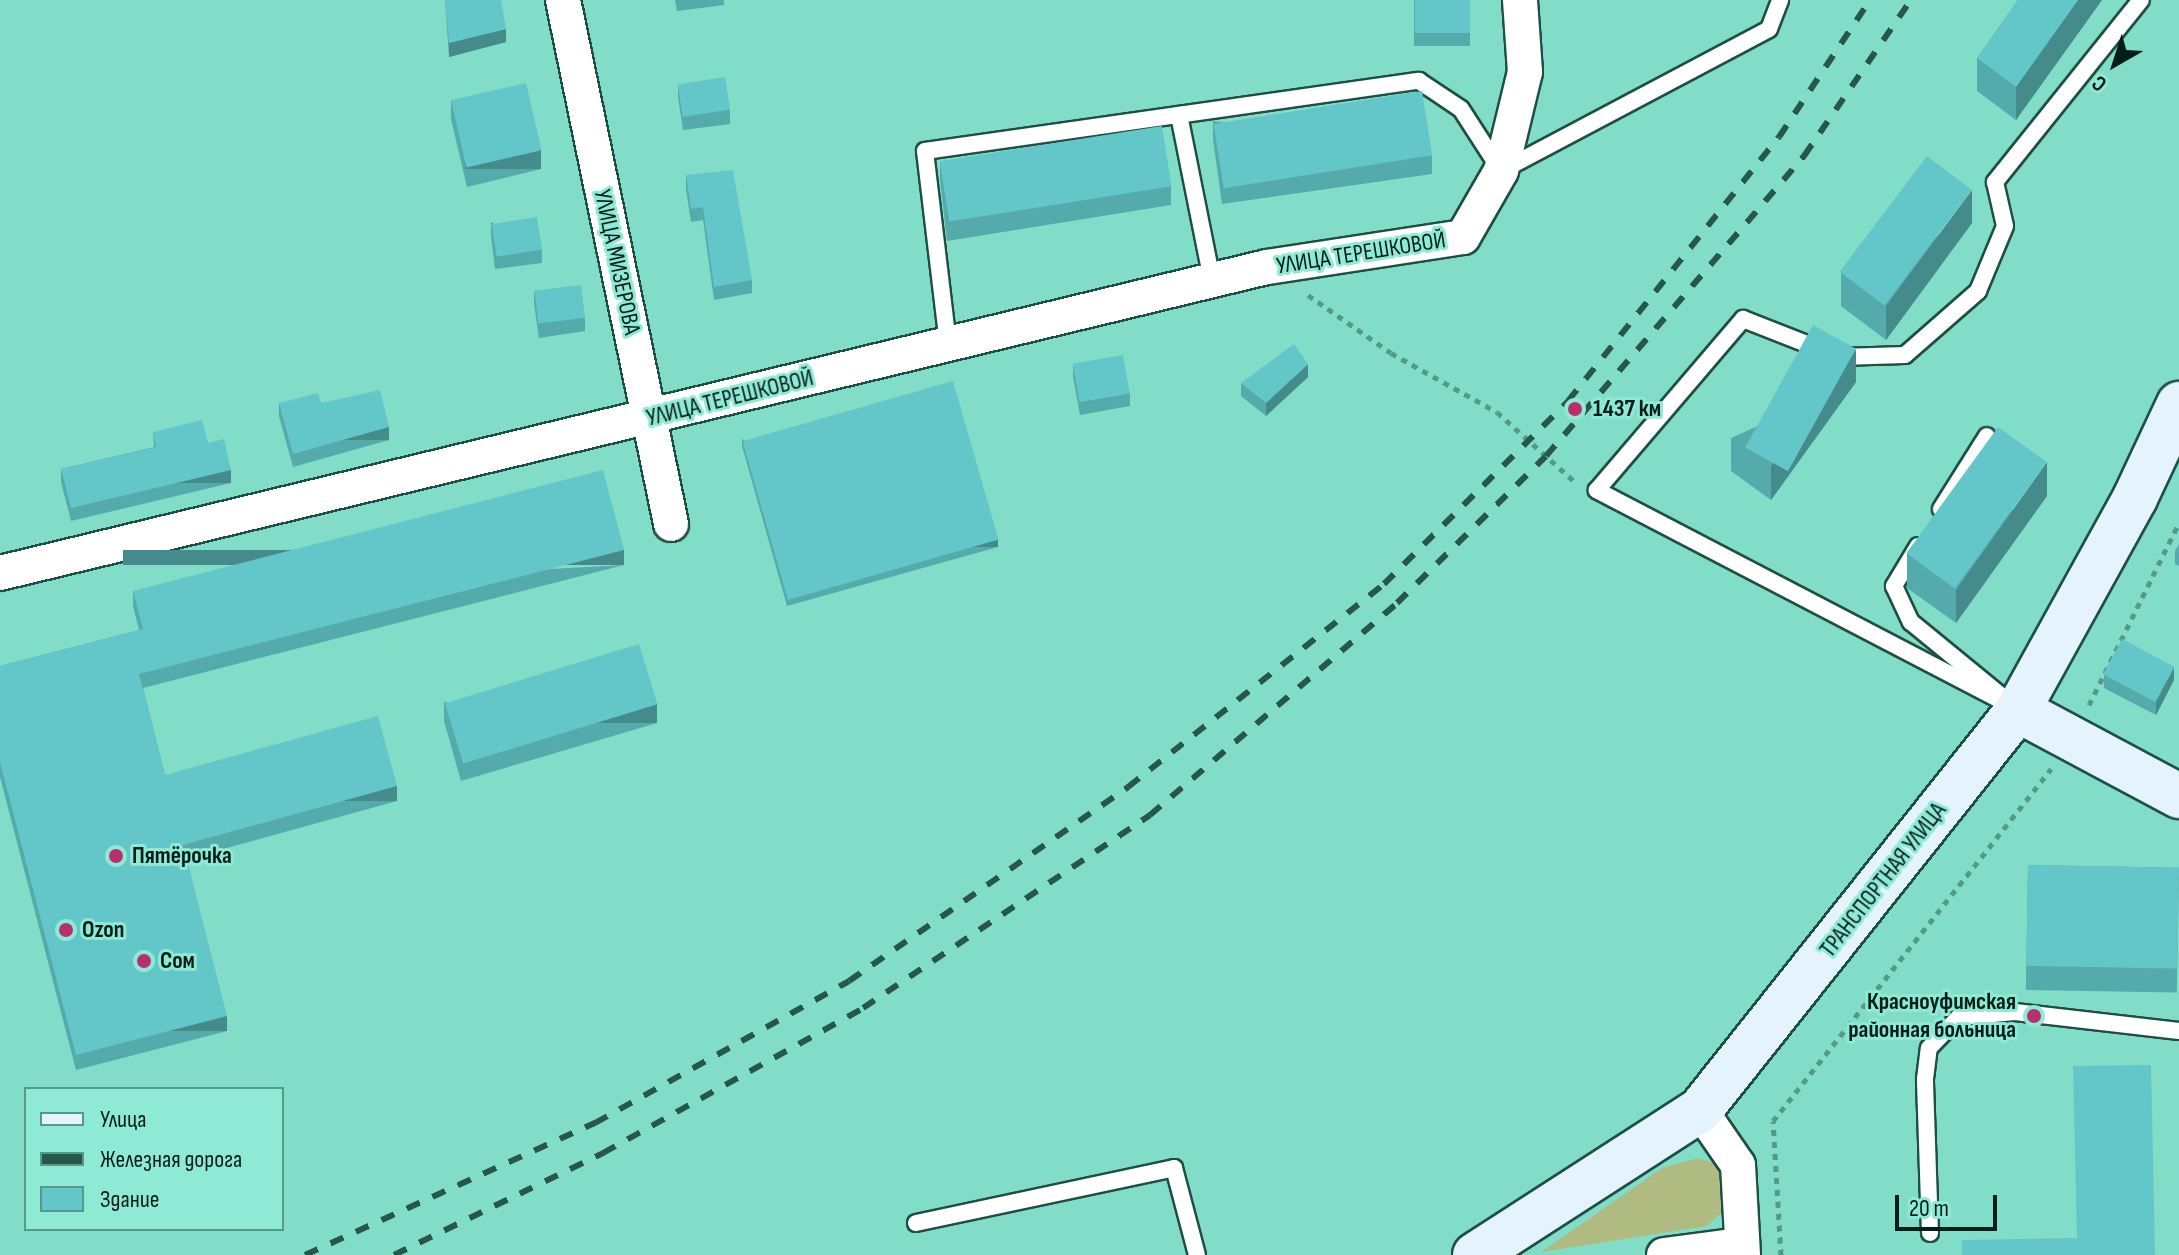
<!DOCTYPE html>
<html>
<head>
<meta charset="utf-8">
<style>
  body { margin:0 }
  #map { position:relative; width:2179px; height:1255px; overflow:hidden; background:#82ddc8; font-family:"Sofia Sans Condensed",sans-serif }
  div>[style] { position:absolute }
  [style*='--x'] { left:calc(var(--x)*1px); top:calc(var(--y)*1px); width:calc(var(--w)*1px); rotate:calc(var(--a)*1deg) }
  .green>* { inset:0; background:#afbb81 }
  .path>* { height:5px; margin-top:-2.5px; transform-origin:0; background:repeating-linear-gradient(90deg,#559989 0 6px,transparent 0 12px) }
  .roads { filter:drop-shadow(2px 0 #1e4f44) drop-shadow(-2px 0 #1e4f44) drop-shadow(0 2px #1e4f44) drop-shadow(0 -2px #1e4f44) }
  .lane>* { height:16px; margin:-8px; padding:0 8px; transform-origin:8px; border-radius:8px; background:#fff }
  .street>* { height:34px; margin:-17px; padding:0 17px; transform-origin:17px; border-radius:17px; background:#fff }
  .secondary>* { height:44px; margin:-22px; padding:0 22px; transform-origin:22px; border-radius:22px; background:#e4f3fd }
  .rail>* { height:6px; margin-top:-3px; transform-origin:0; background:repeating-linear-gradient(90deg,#27564b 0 14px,transparent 0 28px) }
  .wall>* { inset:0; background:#55aaac; transform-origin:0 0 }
  .shaded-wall>* { inset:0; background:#458b8c; transform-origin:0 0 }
  .building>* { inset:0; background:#63c6c8; transform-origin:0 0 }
  .dots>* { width:22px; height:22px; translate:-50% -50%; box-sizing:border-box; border:4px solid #8fead5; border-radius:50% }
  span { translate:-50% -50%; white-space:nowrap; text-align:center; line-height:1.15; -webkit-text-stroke:6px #8fead5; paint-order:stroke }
  .street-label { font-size:24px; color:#021e18 }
  .poi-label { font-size:24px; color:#021e18; font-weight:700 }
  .left { translate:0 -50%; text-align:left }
  .right { translate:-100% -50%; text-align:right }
  .legend { position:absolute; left:24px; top:1087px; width:260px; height:144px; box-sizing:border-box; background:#8fead5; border:2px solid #579889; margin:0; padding:10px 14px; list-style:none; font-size:24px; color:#021e18 }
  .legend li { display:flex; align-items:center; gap:16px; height:40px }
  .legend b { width:40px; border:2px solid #579889 }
  .north { position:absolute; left:2075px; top:24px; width:80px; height:80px; -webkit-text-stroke:6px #8fead5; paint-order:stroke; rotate:219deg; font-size:22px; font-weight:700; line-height:32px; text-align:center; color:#021e18 }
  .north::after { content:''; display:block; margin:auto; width:28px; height:36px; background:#021e18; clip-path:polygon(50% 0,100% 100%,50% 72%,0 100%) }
  .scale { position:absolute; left:1895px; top:1195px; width:102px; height:36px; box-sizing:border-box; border:4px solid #021e18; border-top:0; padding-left:10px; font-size:24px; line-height:28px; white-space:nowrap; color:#021e18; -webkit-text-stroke:6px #8fead5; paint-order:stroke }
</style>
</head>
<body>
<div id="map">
  <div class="green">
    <div style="clip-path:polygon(1698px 1158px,1717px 1164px,1726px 1179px,1721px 1213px,1707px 1226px,1541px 1252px,1662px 1168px)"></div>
  </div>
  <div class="path">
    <div style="--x:1308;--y:295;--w:101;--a:34.9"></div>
    <div style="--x:1391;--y:353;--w:121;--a:29.1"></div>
    <div style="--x:1497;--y:412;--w:103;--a:41.9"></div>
    <div style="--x:2089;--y:705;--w:203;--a:-63.7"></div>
    <div style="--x:1781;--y:1255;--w:134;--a:-93.4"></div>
    <div style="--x:1773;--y:1121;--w:449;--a:-51.7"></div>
  </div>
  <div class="roads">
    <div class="lane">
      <div style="--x:1179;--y:115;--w:168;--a:78.7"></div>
      <div style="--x:948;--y:344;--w:194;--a:-96.8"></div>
      <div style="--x:925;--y:151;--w:499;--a:-8.1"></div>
      <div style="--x:1419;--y:81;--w:50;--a:33.7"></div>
      <div style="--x:1461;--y:109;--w:74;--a:57.2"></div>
      <div style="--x:1501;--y:171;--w:303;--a:-27.9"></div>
      <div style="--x:1769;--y:29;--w:31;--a:-69"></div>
      <div style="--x:1941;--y:509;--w:86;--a:-57.8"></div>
      <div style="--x:1918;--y:546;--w:47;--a:121"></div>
      <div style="--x:1894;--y:586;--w:40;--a:65"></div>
      <div style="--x:1911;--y:622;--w:114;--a:39.3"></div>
      <div style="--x:2017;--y:709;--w:474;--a:-152.5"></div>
      <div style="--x:1597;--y:490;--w:225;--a:-49.5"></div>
      <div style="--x:1743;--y:319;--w:104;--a:21.4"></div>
      <div style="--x:1840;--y:357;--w:65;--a:-1.8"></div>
      <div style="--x:1905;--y:355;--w:97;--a:-41.2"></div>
      <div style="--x:1978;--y:291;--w:70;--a:-67.4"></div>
      <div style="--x:2005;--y:226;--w:45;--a:-102.8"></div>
      <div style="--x:1995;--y:182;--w:233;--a:-51.3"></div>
      <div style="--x:916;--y:1223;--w:264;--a:-12"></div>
      <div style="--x:1174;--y:1168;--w:90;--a:75.2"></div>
      <div style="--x:1930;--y:1233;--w:154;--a:-91.9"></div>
      <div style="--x:1925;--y:1079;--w:31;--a:-83"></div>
      <div style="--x:1929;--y:1048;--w:43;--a:-45.9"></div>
      <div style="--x:1959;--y:1017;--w:56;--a:-5.1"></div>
      <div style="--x:2015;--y:1012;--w:165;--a:6.6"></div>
    </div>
    <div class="street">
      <div style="--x:563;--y:0;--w:535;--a:78.35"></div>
      <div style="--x:0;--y:573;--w:1303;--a:-13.58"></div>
      <div style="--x:1267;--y:267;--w:198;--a:-8.7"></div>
      <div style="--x:1463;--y:237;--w:76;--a:-60.1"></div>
      <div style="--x:1501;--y:171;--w:102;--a:-76.4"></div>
      <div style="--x:1525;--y:72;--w:72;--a:-94"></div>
      <div style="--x:1700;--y:1110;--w:67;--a:55.4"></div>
      <div style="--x:1738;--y:1165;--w:90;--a:86.8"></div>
      <div style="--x:1664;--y:1255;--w:78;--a:-7.4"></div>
    </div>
    <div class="secondary">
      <div style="--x:2018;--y:710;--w:183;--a:28.1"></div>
      <div style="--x:1475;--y:1255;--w:268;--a:-32.8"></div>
      <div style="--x:1700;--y:1110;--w:511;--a:-51.52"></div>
      <div style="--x:2018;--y:710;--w:242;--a:-61.1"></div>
      <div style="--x:2135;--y:498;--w:104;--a:-64.9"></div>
    </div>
  </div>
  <div class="rail">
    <div style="--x:305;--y:1255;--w:319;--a:-24.5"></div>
    <div style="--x:595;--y:1123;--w:291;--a:-29.2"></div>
    <div style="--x:849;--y:981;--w:340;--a:-34.8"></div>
    <div style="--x:1128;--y:787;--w:327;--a:-38.4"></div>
    <div style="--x:1384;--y:584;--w:260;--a:-44.8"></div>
    <div style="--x:1568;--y:401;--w:338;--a:-51.4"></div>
    <div style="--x:1779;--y:137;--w:164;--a:-56.4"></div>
    <div style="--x:394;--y:1255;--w:233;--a:-26"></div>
    <div style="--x:603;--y:1153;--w:298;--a:-29.1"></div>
    <div style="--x:863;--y:1008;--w:346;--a:-33.9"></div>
    <div style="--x:1150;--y:815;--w:326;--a:-40.6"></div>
    <div style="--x:1397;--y:603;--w:209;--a:-44.6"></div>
    <div style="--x:1546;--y:456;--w:396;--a:-49.3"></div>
    <div style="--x:1804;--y:156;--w:189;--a:-55.6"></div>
  </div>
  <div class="wall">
    <div style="clip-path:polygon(445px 0,506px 42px,449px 57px)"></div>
    <div style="clip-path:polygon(675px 0,724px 0,724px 5px,677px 11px)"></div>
    <div style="left:1414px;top:0;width:56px;height:46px"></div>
    <div style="clip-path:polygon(2018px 0,2102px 0,2016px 120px,1977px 91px,1977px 58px)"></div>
    <div style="clip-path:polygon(678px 84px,730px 110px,730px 124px,683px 130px,678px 97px)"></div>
    <div style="clip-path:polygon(451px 100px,541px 169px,467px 187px,451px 119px)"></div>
    <div style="clip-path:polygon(1213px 121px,1432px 155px,1432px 174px,1222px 204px,1213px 140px)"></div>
    <div style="clip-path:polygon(940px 161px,1171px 186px,1171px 205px,947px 241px,940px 180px)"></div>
    <div style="clip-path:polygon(686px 175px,752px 280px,752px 293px,714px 300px,703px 220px,691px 222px,686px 189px)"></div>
    <div style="clip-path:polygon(491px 222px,542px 250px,542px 263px,495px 269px,491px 236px)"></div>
    <div style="clip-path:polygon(1972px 223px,1886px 340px,1841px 306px,1841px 273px)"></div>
    <div style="clip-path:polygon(534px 291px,585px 318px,585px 331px,539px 338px,534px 304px)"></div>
    <div style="clip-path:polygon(1073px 364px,1130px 393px,1130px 406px,1080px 415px,1073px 377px)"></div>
    <div style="clip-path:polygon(1308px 377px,1266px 416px,1241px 396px,1241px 383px)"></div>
    <div style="clip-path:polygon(1856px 382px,1771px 500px,1731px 471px,1731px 438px)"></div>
    <div style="clip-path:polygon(279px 403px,389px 440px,293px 467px,279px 416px)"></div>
    <div style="clip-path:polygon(153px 432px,208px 443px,231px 483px,71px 521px,61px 482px,61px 469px,154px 447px)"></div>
    <div style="clip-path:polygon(742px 439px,998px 547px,787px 606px,742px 446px)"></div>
    <div style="clip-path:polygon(2047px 496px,1956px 623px,1907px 588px,1907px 554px)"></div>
    <div style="clip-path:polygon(2179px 544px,2179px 566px,2175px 564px,2175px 551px)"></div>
    <div style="clip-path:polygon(624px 565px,143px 688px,165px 775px,397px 801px,187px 859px,227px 1031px,76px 1070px,0 777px,0 666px,139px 630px,133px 606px,133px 591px)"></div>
    <div style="clip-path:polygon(2104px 675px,2174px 680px,2156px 715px,2104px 688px)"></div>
    <div style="clip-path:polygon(444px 702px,657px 723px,461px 781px,444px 721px)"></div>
    <div style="left:2028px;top:865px;width:151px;height:125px;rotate:1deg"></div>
  </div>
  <div class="shaded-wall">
    <div style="clip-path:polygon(2078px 0,2102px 0,2016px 120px,2016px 87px)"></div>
    <div style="clip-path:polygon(506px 29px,506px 42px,449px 57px,449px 43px)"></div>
    <div style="left:541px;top:150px;width:19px;height:76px;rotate:90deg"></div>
    <div style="clip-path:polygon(1972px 190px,1972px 223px,1886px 340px,1886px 306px)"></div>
    <div style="clip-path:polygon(1856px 349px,1856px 382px,1771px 500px,1771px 466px)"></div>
    <div style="clip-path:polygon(1308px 364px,1308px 377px,1266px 416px,1266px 403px)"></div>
    <div style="left:389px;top:427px;width:13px;height:100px;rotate:90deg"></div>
    <div style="clip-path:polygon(2047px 462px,2047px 496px,1956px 623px,1956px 590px)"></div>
    <div style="left:231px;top:470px;width:13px;height:164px;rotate:90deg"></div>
    <div style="left:998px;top:540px;width:7px;height:219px;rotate:90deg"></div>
    <div style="left:624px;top:550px;width:15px;height:501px;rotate:90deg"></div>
    <div style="clip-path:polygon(2174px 667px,2174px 680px,2156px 715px,2156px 702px)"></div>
    <div style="left:657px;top:704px;width:19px;height:204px;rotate:90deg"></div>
    <div style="left:397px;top:786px;width:15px;height:222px;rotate:90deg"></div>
    <div style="left:227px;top:1016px;width:15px;height:156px;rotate:90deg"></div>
  </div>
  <div class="building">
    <div style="clip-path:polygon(445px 0,501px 0,506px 29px,449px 43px)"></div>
    <div style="left:1415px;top:0;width:55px;height:33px"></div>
    <div style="clip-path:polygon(2018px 0,2078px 0,2016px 87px,1977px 58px)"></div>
    <div style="left:725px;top:77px;width:33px;height:48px;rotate:81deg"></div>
    <div style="left:526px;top:83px;width:69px;height:77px;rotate:77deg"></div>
    <div style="left:1422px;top:91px;width:65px;height:211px;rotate:81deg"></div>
    <div style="left:1162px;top:126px;width:61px;height:225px;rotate:81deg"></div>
    <div style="left:1927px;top:156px;width:56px;height:145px;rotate:37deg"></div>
    <div style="clip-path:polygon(733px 170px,752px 280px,714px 287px,703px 207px,691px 209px,686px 175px)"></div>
    <div style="left:537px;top:217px;width:33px;height:46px;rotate:81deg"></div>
    <div style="left:581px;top:285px;width:33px;height:47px;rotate:83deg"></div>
    <div style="left:1813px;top:325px;width:49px;height:140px;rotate:29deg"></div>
    <div style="clip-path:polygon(1294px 344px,1308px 364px,1266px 403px,1241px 383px)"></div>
    <div style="left:1123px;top:355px;width:39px;height:51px;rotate:80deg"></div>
    <div style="left:953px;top:381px;width:165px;height:219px;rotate:74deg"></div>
    <div style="clip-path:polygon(380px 390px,389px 427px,293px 454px,279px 403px,318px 393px,321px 403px)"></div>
    <div style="clip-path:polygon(202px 420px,208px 443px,224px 439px,231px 470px,71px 508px,61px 469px,156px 447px,153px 432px)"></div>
    <div style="left:1998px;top:427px;width:60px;height:156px;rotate:36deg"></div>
    <div style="clip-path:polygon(603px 470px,624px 550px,139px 674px,165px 775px,378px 716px,397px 786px,183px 845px,227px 1016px,76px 1055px,0 762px,0 666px,143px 629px,133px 591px)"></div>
    <div style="left:2122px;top:639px;width:59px;height:40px;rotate:28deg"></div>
    <div style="left:639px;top:644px;width:63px;height:203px;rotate:73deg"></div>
    <div style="left:2028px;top:865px;width:151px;height:101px;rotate:1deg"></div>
    <div style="clip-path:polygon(2151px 1065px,2155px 1255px,1962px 1255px,1962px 1240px,2077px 1238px,2073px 1066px)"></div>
  </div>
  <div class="dots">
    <div style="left:1575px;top:409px;background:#b82f6d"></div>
    <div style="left:116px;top:856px;background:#b82f6d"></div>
    <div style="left:66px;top:930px;background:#b82f6d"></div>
    <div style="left:144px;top:961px;background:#b82f6d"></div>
    <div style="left:2034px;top:1016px;background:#b82f6d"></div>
  </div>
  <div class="street-label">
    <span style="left:1361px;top:253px;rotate:-9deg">УЛИЦА ТЕРЕШКОВОЙ</span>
    <span style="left:617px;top:262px;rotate:78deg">УЛИЦА МИЗЕРОВА</span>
    <span style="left:730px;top:398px;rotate:-14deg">УЛИЦА ТЕРЕШКОВОЙ</span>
    <span style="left:1883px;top:880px;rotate:-52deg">ТРАНСПОРТНАЯ УЛИЦА</span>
  </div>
  <div class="poi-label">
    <span class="left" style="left:1593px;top:409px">1437 км</span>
    <span class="left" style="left:132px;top:856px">Пятёрочка</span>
    <span class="left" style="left:82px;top:930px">Ozon</span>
    <span class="left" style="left:160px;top:961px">Сом</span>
    <span class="right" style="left:2016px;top:1016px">Красноуфимская<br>районная больница</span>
  </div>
  <ul class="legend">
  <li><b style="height:10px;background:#e4f3fd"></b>Улица</li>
  <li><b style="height:10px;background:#27564b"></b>Железная дорога</li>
  <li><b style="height:22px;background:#63c6c8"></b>Здание</li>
  </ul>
  <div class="north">С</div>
  <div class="scale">20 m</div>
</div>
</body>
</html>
